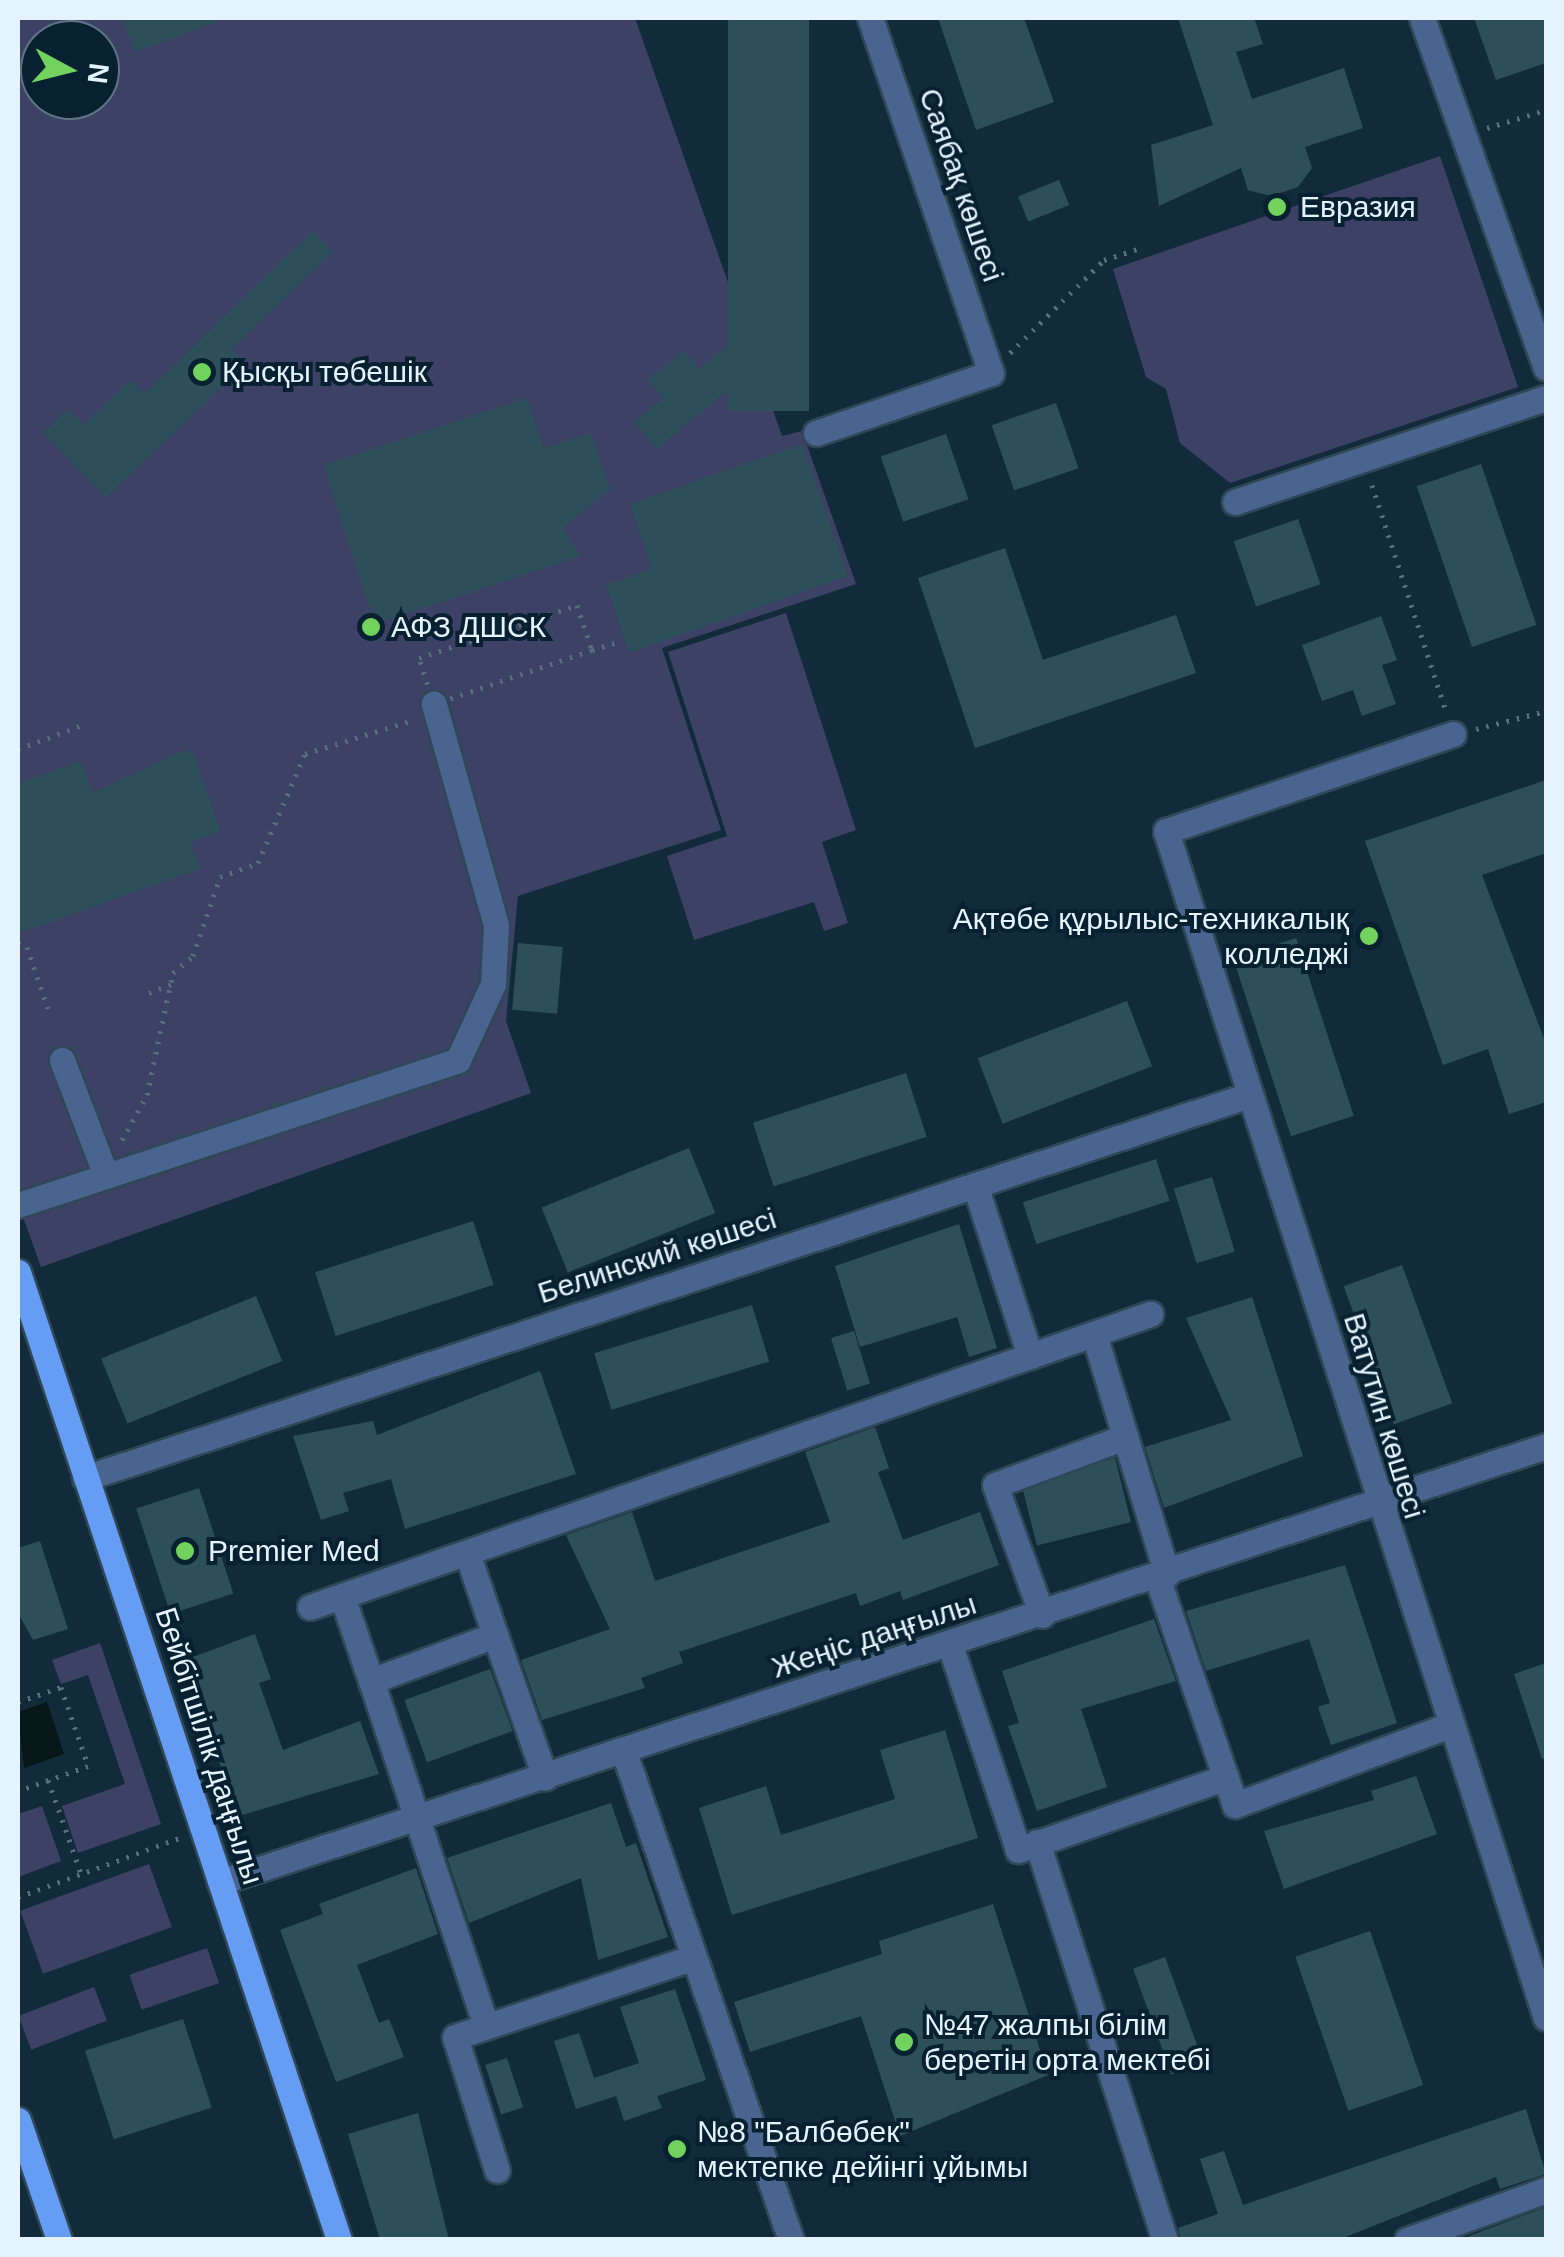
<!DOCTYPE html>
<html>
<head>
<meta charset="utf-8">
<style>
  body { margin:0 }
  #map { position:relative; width:1564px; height:2257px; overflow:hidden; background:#122b3b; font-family:Arial,sans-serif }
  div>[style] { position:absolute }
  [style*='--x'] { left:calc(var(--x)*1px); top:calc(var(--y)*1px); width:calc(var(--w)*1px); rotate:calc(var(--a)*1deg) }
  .green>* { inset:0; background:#3d4166; transform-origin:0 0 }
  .water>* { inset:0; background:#071616 }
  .building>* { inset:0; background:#2d4f5a; transform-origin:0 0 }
  .path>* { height:5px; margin-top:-2.5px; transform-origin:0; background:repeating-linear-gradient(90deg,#586e7c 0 2.5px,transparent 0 10.5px) }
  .roads { filter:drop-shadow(2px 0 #2f4756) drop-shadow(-2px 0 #2f4756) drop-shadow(0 2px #2f4756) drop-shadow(0 -2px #2f4756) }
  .minor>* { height:25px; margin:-12.5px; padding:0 12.5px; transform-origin:12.5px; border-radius:12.5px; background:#49648e }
  .major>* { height:25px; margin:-12.5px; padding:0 12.5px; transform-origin:12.5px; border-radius:12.5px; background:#669df4 }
  .dots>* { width:28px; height:28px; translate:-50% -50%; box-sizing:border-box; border:5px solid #082131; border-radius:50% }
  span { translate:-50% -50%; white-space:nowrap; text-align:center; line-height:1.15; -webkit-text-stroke:8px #082131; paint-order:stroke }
  .street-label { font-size:30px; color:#e4f3fe }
  .poi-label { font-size:30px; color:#e4f3fe }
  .left { translate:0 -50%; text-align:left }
  .right { translate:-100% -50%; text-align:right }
  .frame { position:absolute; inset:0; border:20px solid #e4f3fe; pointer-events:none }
  .north { position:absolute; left:20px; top:20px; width:100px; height:100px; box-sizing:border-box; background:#082131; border:2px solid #607583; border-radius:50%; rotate:97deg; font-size:28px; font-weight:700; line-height:40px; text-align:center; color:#e4f3fe }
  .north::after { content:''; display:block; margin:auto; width:35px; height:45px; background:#71d25e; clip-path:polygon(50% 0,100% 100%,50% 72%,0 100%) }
</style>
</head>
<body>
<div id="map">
  <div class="green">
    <div style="clip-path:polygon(evenodd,18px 18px,635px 18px,782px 436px,802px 431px,856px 584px,662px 648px,721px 830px,518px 896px,506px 1021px,531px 1093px,41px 1267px,18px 1203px,18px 18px,40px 40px,100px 40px,100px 100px,40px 100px,40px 40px)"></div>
    <div style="clip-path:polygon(1440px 156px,1518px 387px,1230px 483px,1180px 443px,1166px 389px,1146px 377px,1113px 269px)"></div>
    <div style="clip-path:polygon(786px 613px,856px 830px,822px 842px,848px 923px,824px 931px,814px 902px,694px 940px,667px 856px,727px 836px,668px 652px)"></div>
    <div style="clip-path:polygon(100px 1643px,161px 1824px,78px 1853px,62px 1806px,125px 1784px,88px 1675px,61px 1684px,52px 1660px)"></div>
    <div style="clip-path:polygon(42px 1806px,61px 1861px,18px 1877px,18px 1814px)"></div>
    <div style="left:149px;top:1864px;width:67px;height:137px;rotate:70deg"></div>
    <div style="left:207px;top:1948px;width:37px;height:82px;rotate:71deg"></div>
    <div style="left:94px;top:1987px;width:36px;height:81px;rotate:69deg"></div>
  </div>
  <div class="water">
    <div style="clip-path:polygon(47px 1702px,64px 1754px,24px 1768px,18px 1712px)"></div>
  </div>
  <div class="building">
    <div style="clip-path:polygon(122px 18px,222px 18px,222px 20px,135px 52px)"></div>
    <div style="left:728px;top:18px;width:81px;height:393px"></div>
    <div style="clip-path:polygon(938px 18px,1024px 18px,1054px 102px,976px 130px)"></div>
    <div style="clip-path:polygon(1178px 18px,1254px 18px,1263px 44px,1236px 52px,1252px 99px,1344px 68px,1363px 128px,1305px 147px,1312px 168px,1298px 187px,1271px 196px,1248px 190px,1241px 168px,1159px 206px,1151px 145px,1213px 125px)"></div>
    <div style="clip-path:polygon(1474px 18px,1546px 18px,1546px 63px,1496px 80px)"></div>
    <div style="left:1059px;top:180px;width:27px;height:44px;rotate:68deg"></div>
    <div style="clip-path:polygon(313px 231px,333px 252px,232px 349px,246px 364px,106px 498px,43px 433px,68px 409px,84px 425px,131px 380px,144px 394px)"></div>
    <div style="clip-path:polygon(729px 344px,751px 371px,657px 449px,634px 422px,663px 398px,648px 380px,683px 351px,699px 369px)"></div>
    <div style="clip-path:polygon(527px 398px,544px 448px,591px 433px,610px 489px,563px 528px,580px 556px,375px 624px,323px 465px)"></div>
    <div style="left:1056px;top:403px;width:69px;height:68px;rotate:71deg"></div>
    <div style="left:946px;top:434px;width:69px;height:69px;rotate:71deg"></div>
    <div style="clip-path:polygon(802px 444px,848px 576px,629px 653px,606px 585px,652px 569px,630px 504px)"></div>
    <div style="left:1481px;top:464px;width:170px;height:68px;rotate:71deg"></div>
    <div style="left:1298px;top:519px;width:69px;height:68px;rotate:71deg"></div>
    <div style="clip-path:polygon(1005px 548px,1043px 660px,1176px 615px,1196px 673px,975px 748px,918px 578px)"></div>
    <div style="clip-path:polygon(1381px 616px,1397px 660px,1382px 665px,1396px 704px,1362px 716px,1353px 690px,1322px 701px,1302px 645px)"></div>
    <div style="clip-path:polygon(184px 750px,193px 752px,221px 832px,190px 842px,200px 869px,18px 933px,18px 783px,81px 761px,92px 793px)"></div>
    <div style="clip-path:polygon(1546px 780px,1546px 853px,1482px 875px,1546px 1044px,1546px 1102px,1509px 1114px,1488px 1049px,1443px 1065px,1365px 841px)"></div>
    <div style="left:1296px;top:938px;width:187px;height:66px;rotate:72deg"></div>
    <div style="left:518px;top:943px;width:45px;height:67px;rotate:5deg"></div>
    <div style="left:1127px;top:1001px;width:70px;height:160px;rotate:69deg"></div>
    <div style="left:906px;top:1073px;width:67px;height:161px;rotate:72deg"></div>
    <div style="left:689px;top:1148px;width:70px;height:159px;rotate:68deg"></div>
    <div style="left:1156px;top:1159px;width:44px;height:140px;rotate:72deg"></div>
    <div style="left:1212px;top:1177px;width:78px;height:40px;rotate:73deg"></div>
    <div style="left:473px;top:1221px;width:67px;height:166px;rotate:72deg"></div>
    <div style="clip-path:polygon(959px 1224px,997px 1348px,969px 1357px,957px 1317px,860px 1347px,835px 1266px)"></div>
    <div style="left:1402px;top:1265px;width:147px;height:62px;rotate:70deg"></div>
    <div style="left:256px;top:1296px;width:70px;height:167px;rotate:68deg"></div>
    <div style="clip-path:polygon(1252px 1297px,1303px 1456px,1164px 1508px,1145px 1447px,1231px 1420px,1186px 1318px)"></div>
    <div style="left:752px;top:1305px;width:59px;height:165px;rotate:73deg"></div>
    <div style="left:854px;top:1331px;width:55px;height:24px;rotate:73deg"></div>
    <div style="clip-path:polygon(540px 1371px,576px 1474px,405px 1529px,391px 1479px,343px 1493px,349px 1511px,321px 1520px,293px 1436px,373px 1421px,377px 1435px)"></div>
    <div style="clip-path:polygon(875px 1427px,889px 1468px,878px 1472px,903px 1540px,980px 1512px,999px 1565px,903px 1600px,900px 1591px,860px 1606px,856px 1593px,679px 1652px,683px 1663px,641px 1678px,645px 1688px,542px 1720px,521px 1660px,610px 1629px,566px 1535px,632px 1512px,655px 1581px,830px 1522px,805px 1452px)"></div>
    <div style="left:1115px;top:1458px;width:66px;height:97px;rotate:76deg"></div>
    <div style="left:199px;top:1488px;width:111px;height:66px;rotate:72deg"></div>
    <div style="clip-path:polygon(40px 1541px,68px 1629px,33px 1640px,18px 1613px,18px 1548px)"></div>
    <div style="clip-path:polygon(1345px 1565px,1397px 1723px,1331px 1745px,1318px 1707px,1330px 1703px,1309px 1639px,1206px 1671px,1186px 1611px)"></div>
    <div style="clip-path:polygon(1154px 1619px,1176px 1681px,1081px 1709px,1107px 1787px,1037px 1811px,1008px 1726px,1019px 1723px,1002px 1671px)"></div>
    <div style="clip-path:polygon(255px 1634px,271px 1679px,259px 1683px,283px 1750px,360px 1721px,379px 1774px,239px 1816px,182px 1661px)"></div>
    <div style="clip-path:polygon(1546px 1663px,1546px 1759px,1542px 1759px,1514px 1674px)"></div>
    <div style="left:490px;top:1669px;width:66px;height:91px;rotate:70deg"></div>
    <div style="clip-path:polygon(945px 1730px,978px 1838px,732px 1915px,699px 1808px,766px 1786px,781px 1835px,895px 1799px,880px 1750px)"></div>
    <div style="clip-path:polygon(1416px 1776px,1437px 1834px,1284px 1889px,1264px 1831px,1374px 1800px,1371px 1791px)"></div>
    <div style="clip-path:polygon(611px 1803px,626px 1847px,636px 1843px,668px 1937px,598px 1960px,581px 1878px,469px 1923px,447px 1858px)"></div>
    <div style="clip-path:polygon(416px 1868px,438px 1934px,357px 1965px,379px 2023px,389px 2019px,404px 2057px,336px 2082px,280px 1930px,323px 1914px,319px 1904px)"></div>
    <div style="clip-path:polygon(993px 1904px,1048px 2075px,900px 2136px,861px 2016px,750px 2052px,734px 2002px,882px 1954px,879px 1941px)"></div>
    <div style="left:1370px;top:1931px;width:163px;height:79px;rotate:71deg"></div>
    <div style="left:1165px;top:1957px;width:113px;height:34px;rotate:70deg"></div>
    <div style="clip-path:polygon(675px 1989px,706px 2080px,657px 2096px,662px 2108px,624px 2121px,616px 2096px,576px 2109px,554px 2041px,579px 2033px,594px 2078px,639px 2063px,620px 2007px)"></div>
    <div style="left:183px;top:2019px;width:93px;height:103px;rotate:72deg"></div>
    <div style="left:507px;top:2058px;width:52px;height:23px;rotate:72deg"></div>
    <div style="clip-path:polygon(1526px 2109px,1546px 2174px,1500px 2189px,1496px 2177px,1338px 2240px,1181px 2240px,1178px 2228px,1218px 2214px,1200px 2159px,1224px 2151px,1243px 2205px)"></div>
    <div style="clip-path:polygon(418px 2113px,449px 2240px,380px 2240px,348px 2134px)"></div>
    <div style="clip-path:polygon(1546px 2207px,1546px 2240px,1470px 2240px,1469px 2236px)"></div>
  </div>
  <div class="path">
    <div style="--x:1487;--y:128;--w:62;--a:-17"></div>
    <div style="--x:1010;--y:353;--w:132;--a:-44.7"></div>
    <div style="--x:1104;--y:260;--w:35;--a:-18"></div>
    <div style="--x:1372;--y:485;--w:235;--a:71.9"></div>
    <div style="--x:577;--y:605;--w:47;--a:71.6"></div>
    <div style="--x:592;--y:650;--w:167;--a:161.1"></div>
    <div style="--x:434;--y:704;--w:48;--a:-108.1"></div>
    <div style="--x:419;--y:658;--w:167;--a:-18.5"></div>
    <div style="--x:592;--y:650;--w:30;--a:-17"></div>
    <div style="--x:1476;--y:729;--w:72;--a:-14.4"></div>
    <div style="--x:18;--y:749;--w:66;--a:-20.4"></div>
    <div style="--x:18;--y:943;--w:10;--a:24"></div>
    <div style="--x:27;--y:947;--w:65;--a:71.3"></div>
    <div style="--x:149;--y:993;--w:24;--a:-22"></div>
    <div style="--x:122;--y:1140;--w:51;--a:-60.9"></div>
    <div style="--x:147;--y:1095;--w:125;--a:-78"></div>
    <div style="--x:173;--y:973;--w:26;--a:-40"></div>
    <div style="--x:193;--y:956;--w:83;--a:-71.1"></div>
    <div style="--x:220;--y:877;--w:40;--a:-20.2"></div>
    <div style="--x:258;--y:863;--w:119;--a:-66.7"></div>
    <div style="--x:305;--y:754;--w:113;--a:-17.5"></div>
    <div style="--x:18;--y:1702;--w:46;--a:-19.2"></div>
    <div style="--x:61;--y:1687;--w:83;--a:71.1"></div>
    <div style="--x:88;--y:1766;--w:74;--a:160.3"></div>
    <div style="--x:48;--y:1780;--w:99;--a:70.5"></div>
    <div style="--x:18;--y:1897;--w:171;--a:-20.1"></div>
  </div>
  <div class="roads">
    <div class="minor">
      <div style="--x:1422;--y:18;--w:371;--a:70.5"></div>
      <div style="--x:816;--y:433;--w:185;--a:-18.9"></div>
      <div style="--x:991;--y:373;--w:375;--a:-108.8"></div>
      <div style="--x:1235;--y:502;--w:328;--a:-18.5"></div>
      <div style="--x:1453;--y:734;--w:303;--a:161.3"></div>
      <div style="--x:1166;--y:831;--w:1246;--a:72.25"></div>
      <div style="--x:62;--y:1060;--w:124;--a:69.2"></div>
      <div style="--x:975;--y:1185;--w:180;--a:72.2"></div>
      <div style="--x:18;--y:1205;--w:463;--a:-18.2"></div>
      <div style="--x:458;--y:1060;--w:84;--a:-65.3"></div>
      <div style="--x:493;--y:984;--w:59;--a:-87.1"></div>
      <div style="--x:496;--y:925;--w:230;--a:-105.7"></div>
      <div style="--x:1094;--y:1334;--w:251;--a:73.1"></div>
      <div style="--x:85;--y:1478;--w:1225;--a:-18.21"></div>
      <div style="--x:467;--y:1553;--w:87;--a:71.1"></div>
      <div style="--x:1157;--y:1577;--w:241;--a:71.1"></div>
      <div style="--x:1235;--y:1805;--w:229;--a:-20.4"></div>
      <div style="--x:342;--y:1596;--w:90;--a:71.2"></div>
      <div style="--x:310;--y:1607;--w:890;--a:-19.23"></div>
      <div style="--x:1042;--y:1615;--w:138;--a:-109.9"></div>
      <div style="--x:995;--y:1485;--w:139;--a:-20.3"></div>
      <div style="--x:950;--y:1645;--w:216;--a:71.6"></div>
      <div style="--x:1018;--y:1850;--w:220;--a:-19.3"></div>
      <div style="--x:624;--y:1752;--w:516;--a:71.11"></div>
      <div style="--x:1037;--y:1842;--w:418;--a:72.2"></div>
      <div style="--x:220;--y:1882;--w:1396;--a:-18.2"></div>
      <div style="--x:486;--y:2026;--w:364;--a:-108.4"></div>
      <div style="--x:371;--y:1681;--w:132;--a:-20.4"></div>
      <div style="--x:495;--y:1635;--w:151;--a:70.6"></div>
      <div style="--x:497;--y:2170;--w:139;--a:-107.5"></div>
      <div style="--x:455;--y:2037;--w:252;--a:-18.5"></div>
      <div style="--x:1407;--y:2240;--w:148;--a:-19.8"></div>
    </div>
    <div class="major">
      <div style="--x:18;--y:1272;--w:1020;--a:71.65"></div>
      <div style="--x:18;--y:2120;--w:127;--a:71.1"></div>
    </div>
  </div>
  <div class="dots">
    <div style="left:1277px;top:207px;background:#71d25e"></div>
    <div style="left:202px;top:372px;background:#71d25e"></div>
    <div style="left:371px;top:627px;background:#71d25e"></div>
    <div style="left:1369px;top:936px;background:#71d25e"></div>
    <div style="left:185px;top:1551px;background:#71d25e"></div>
    <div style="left:904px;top:2042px;background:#71d25e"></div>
    <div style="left:677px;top:2149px;background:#71d25e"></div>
  </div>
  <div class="street-label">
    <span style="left:961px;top:185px;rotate:71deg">Саябақ көшесі</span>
    <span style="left:657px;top:1256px;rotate:-18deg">Белинский көшесі</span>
    <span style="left:1384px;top:1416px;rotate:73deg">Ватутин көшесі</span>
    <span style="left:874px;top:1636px;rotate:-18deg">Жеңіс даңғылы</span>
    <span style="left:209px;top:1746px;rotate:72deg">Бейбітшілік даңғылы</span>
  </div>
  <div class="poi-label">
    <span class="left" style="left:1300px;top:207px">Евразия</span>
    <span class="left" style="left:222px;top:372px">Қысқы төбешік</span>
    <span class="left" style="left:391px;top:627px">АФЗ ДШСК</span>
    <span class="right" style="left:1349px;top:936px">Ақтөбе құрылыс-техникалық<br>колледжі</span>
    <span class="left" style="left:208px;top:1551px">Premier Med</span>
    <span class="left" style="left:924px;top:2042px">№47 жалпы білім<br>беретін орта мектебі</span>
    <span class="left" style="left:697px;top:2149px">№8 "Балбөбек"<br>мектепке дейінгі ұйымы</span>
  </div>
  <div class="frame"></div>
  <div class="north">N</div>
</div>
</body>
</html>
